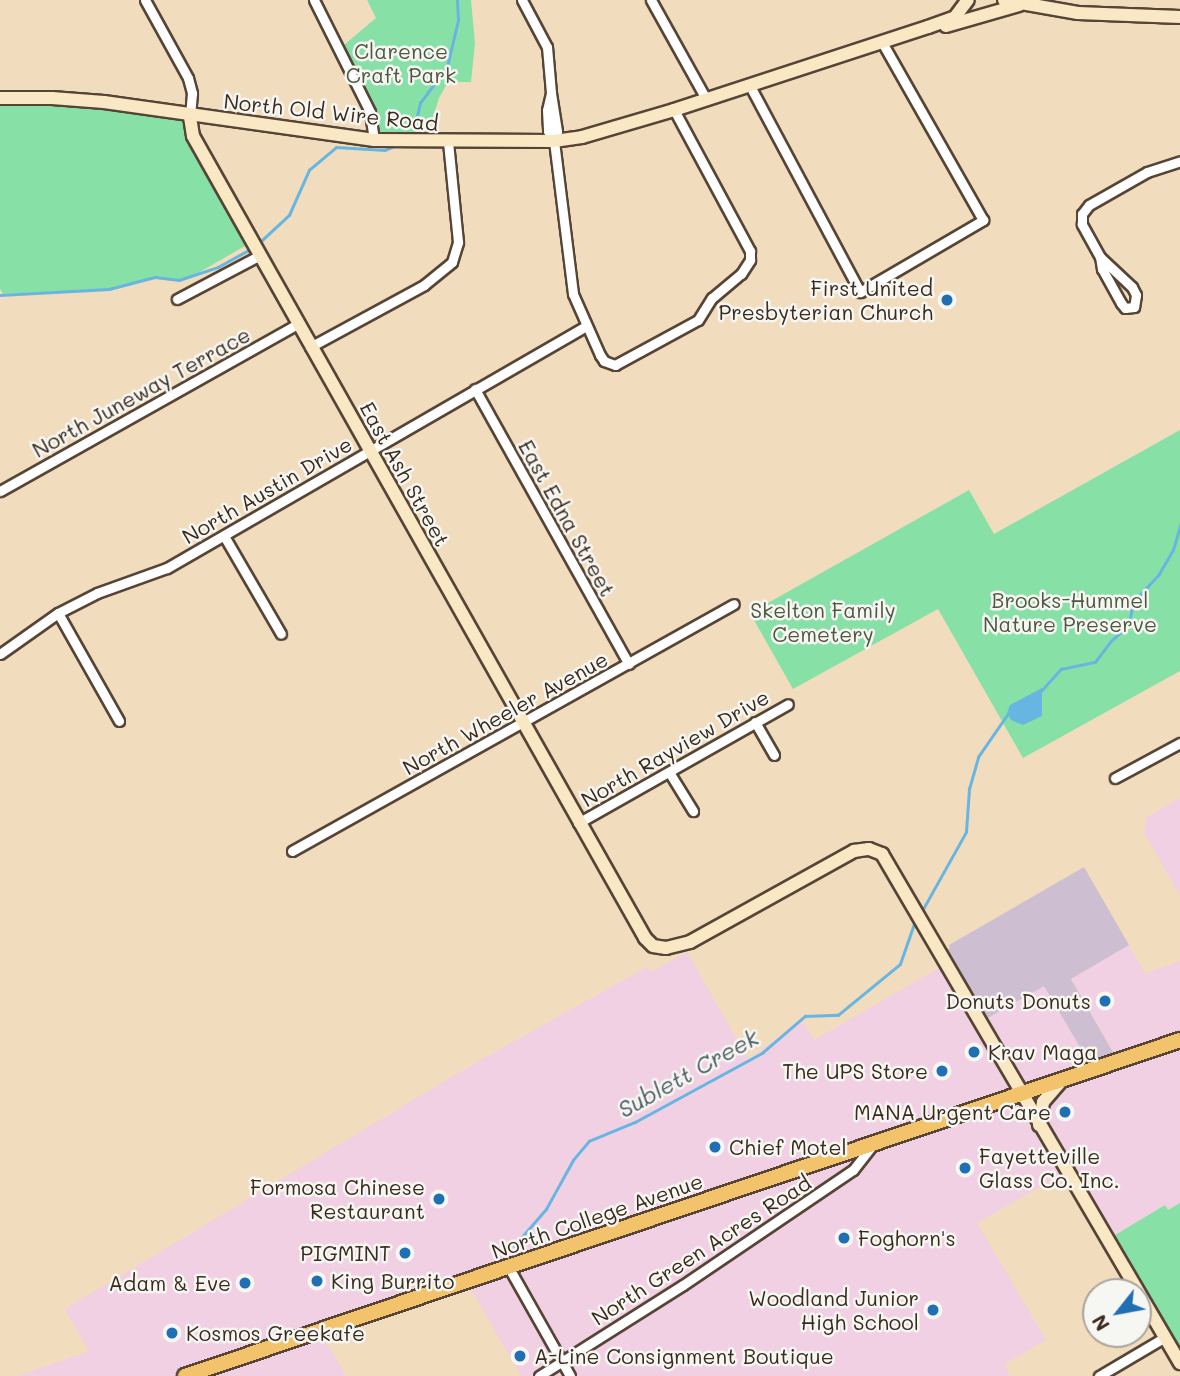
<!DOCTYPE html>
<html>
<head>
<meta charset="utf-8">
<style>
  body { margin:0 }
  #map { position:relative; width:1180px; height:1376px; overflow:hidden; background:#f2dcbe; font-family:Mali,sans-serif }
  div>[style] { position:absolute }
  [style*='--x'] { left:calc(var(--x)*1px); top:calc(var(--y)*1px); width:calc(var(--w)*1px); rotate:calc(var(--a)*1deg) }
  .built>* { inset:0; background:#f1d0e3 }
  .industrial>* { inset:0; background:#cebed1 }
  .green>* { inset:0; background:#87e1a7 }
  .water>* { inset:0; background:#67b6e1 }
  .stream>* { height:2.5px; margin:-1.25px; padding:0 1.25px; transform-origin:1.25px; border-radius:1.25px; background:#67b6e1 }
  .roads { filter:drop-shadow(2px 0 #564536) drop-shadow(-2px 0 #564536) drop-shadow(0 2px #564536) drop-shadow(0 -2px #564536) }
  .street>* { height:9px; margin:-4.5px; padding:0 4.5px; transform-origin:4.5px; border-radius:4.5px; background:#fff }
  .secondary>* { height:12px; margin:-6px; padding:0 6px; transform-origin:6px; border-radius:6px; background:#fae7c3 }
  .primary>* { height:14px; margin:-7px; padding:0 7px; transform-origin:7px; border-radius:7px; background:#f2c36a }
  .dots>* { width:19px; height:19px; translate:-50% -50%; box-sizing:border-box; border:4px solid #f6f6f2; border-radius:50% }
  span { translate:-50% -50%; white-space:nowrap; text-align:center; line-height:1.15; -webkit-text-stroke:5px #f6f6f2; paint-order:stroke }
  .park-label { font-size:21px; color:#4e5840 }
  .street-label { font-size:21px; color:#3b2a1e }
  .poi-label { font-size:21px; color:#3b2a1e }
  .right { translate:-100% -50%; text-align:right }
  .left { translate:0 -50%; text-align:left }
  .water-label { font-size:23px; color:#4a5b62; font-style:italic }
  .north { position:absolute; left:1082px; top:1278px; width:70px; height:70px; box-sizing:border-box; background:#f6f6f2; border:2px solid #aba49d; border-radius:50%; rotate:239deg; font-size:19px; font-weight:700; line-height:28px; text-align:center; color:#3b2a1e }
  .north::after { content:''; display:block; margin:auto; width:24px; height:32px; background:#1f6fb2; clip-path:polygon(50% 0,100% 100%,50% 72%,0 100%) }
</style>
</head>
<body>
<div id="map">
  <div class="built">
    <div style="clip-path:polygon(1180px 798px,1180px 896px,1144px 832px,1147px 817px)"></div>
    <div style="clip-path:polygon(evenodd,1129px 945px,1145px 974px,1180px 961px,1180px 1203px,1168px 1210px,1165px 1206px,1107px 1240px,1066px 1172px,977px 1223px,1046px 1340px,1004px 1364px,1010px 1376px,521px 1376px,467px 1282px,320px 1331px,346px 1376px,18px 1376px,89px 1351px,65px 1309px,470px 1066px,647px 967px,651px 972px,687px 952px,748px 1059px,803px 1021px,814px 1040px,946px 964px,1044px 986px,1118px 1060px,1071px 979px,1129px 945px,1062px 1081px,1038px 1124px,1020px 1094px,1062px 1081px)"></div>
  </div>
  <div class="industrial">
    <div style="clip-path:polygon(1084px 867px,1129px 945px,1071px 979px,1118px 1061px,1093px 1069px,1044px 986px,979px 1023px,940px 954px,950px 948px,949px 945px)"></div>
  </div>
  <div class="green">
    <div style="clip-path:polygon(367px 0,471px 0,475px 43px,471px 82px,448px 82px,439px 98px,425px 142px,374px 140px,373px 120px,338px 50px,376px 18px)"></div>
    <div style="clip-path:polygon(31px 97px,190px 117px,252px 242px,191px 277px,179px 280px,155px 277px,109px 289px,3px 294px,0 289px,0 98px)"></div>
    <div style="clip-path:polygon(1180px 430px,1180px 671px,1023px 758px,938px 609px,793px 689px,750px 613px,969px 490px,994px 534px)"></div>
    <div style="clip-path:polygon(1180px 1203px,1180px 1363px,1107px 1240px,1165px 1205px,1168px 1210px)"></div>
  </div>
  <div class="water">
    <div style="clip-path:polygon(1042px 688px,1042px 716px,1023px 725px,1011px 720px,1007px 713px,1010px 705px)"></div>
  </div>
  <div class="stream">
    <div style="--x:414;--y:129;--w:27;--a:-77"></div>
    <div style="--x:420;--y:103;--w:45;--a:-53.1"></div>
    <div style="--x:447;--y:67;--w:48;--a:-76.8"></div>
    <div style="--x:458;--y:20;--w:20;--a:-93"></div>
    <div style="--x:260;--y:242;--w:40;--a:-43"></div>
    <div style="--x:289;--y:215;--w:49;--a:-66"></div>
    <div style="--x:309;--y:170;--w:35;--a:-40"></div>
    <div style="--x:336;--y:147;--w:49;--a:3.5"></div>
    <div style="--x:385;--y:150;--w:8;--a:-23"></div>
    <div style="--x:0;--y:295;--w:109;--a:-3.2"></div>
    <div style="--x:109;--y:289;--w:48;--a:-14.6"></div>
    <div style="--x:155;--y:277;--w:24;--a:7"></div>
    <div style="--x:179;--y:280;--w:41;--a:-18.4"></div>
    <div style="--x:218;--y:267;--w:37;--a:-29"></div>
    <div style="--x:1041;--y:691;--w:30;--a:-48"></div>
    <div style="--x:1061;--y:669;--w:35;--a:-12"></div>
    <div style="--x:1095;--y:662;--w:25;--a:-53"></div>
    <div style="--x:1110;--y:642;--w:25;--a:-43"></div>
    <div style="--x:1128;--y:625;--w:25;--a:-76"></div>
    <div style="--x:1134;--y:601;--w:37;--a:-47"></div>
    <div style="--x:1159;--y:574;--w:28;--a:-60"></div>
    <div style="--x:1173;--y:550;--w:26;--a:-74"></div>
    <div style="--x:923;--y:909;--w:88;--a:-60.8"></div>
    <div style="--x:966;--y:832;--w:43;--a:-86"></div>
    <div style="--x:969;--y:789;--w:33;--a:-74"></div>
    <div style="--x:978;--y:757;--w:51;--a:-55.4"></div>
    <div style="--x:514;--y:1246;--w:49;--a:-49.1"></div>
    <div style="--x:546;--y:1209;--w:56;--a:-61.1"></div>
    <div style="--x:573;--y:1160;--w:25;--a:-50"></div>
    <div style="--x:589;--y:1141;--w:50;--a:-22.4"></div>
    <div style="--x:635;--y:1122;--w:145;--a:-28.5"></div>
    <div style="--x:762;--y:1053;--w:57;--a:-40.7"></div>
    <div style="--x:805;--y:1016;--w:33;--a:-2"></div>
    <div style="--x:838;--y:1015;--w:80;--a:-39.4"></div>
    <div style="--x:900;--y:964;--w:46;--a:-70.8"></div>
  </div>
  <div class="roads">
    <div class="street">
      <div style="--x:145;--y:0;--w:89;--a:61.1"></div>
      <div style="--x:188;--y:78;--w:16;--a:75"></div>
      <div style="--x:192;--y:93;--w:24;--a:95"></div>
      <div style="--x:314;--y:0;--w:125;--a:63.4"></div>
      <div style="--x:370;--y:112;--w:28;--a:82"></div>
      <div style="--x:522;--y:0;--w:53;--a:62"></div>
      <div style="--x:547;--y:47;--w:46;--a:85"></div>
      <div style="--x:651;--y:0;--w:113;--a:60.9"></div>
      <div style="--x:749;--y:84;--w:236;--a:61.9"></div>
      <div style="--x:860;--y:292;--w:143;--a:-30.3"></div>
      <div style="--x:983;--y:220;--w:205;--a:-119.6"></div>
      <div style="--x:554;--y:141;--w:10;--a:-73"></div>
      <div style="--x:557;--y:131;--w:38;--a:-99"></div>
      <div style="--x:551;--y:93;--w:17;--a:103"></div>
      <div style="--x:547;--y:110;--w:21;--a:87"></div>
      <div style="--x:548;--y:131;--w:12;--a:59"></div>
      <div style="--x:554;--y:141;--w:154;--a:82.9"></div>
      <div style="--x:573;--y:294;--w:67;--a:66.1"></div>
      <div style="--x:600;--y:355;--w:7;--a:56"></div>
      <div style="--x:604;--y:361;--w:12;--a:20"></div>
      <div style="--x:615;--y:365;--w:94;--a:-28.5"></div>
      <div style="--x:698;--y:320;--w:26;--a:-58"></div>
      <div style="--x:712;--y:298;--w:38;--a:-40"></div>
      <div style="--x:741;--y:274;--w:17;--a:-57"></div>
      <div style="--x:750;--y:260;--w:9;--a:-90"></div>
      <div style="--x:750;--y:251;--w:160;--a:-118.3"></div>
      <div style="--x:1100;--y:257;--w:38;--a:-119"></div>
      <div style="--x:1082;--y:224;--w:10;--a:-90"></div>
      <div style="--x:1082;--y:214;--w:11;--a:-52"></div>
      <div style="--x:1089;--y:205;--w:67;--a:-29.6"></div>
      <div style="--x:1147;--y:172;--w:35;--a:-18"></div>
      <div style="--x:1100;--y:257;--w:44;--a:43.2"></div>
      <div style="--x:1132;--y:287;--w:9;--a:63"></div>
      <div style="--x:1136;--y:295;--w:12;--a:99"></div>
      <div style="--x:1134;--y:307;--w:9;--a:174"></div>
      <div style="--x:1125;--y:308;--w:6;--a:-129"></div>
      <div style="--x:1121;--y:303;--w:39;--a:-119"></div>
      <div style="--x:1102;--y:269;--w:12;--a:-99"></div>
      <div style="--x:177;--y:299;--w:94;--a:-27.9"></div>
      <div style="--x:310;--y:347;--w:130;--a:-28.5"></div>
      <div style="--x:424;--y:285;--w:36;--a:-39"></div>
      <div style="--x:452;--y:262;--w:21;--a:-73"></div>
      <div style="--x:458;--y:242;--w:100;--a:-95.7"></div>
      <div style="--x:475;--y:389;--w:315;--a:60.8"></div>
      <div style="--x:0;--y:491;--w:342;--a:-29.3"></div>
      <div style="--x:224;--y:536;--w:113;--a:59.8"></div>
      <div style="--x:58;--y:613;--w:124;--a:60.5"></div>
      <div style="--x:0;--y:654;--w:71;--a:-35.3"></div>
      <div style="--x:58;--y:613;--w:44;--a:-27.1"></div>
      <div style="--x:97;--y:593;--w:74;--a:-19.7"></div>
      <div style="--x:167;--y:568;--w:482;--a:-30"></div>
      <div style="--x:755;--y:722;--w:38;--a:60"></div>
      <div style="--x:669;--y:772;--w:46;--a:58.4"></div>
      <div style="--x:1115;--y:778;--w:74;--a:-28.3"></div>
      <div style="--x:578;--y:823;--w:241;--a:-29.5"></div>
      <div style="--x:292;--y:851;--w:506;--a:-29.2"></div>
      <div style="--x:509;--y:1268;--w:124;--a:60.5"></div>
      <div style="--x:539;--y:1376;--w:170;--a:-32.3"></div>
      <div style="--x:683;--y:1285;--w:205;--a:-34.1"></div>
      <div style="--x:853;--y:1170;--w:33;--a:-52"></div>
      <div style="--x:1099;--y:1376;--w:77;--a:-30.6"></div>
    </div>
    <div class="secondary">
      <div style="--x:1004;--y:0;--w:75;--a:10"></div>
      <div style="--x:1078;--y:13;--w:102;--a:2.2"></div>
      <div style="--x:946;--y:26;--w:76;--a:-16"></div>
      <div style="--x:0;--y:98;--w:52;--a:0"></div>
      <div style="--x:52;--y:98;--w:52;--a:4.4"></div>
      <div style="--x:104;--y:102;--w:273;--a:8"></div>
      <div style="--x:374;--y:140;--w:180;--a:0.3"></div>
      <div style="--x:554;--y:141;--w:28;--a:-8"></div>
      <div style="--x:582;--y:137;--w:96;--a:-16.4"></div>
      <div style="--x:674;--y:110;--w:267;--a:-18.1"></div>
      <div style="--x:928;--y:27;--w:29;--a:-20"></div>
      <div style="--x:955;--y:17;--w:21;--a:-53"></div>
      <div style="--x:190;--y:117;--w:19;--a:81"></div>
      <div style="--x:193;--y:136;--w:921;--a:60.59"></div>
      <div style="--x:645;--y:938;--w:11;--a:45"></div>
      <div style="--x:653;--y:946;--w:13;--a:9"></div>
      <div style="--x:666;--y:948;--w:25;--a:-14"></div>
      <div style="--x:690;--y:942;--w:188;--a:-29"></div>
      <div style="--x:854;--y:851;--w:15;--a:-8"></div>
      <div style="--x:869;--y:849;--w:14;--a:21"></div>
      <div style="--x:882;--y:854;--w:590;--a:59.65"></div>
      <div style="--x:1039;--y:1125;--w:23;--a:-80"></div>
      <div style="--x:1043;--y:1102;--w:30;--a:-49"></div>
    </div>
    <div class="primary">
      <div style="--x:185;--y:1376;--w:1050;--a:-18.66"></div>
    </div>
  </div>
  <div class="dots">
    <div style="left:947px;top:300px;background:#1f6fb2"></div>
    <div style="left:1105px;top:1001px;background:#1f6fb2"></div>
    <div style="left:974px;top:1052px;background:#1f6fb2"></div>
    <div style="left:942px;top:1071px;background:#1f6fb2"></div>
    <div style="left:1065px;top:1112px;background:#1f6fb2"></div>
    <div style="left:715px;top:1147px;background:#1f6fb2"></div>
    <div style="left:965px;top:1168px;background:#1f6fb2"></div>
    <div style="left:439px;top:1199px;background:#1f6fb2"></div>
    <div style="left:844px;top:1238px;background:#1f6fb2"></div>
    <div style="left:405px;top:1253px;background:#1f6fb2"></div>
    <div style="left:317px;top:1281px;background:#1f6fb2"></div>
    <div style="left:245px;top:1283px;background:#1f6fb2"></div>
    <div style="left:933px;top:1310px;background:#1f6fb2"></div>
    <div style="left:172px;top:1333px;background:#1f6fb2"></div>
    <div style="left:520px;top:1356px;background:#1f6fb2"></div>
  </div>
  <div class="park-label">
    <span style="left:401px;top:63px">Clarence<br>Craft Park</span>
    <span style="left:1070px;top:612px">Brooks-Hummel<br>Nature Preserve</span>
    <span style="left:823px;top:622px">Skelton Family<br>Cemetery</span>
  </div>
  <div class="street-label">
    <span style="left:331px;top:112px;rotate:6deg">North Old Wire Road</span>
    <span style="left:141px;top:392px;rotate:-29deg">North Juneway Terrace</span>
    <span style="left:405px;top:474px;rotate:61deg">East Ash Street</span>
    <span style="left:267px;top:490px;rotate:-30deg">North Austin Drive</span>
    <span style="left:567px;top:518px;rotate:61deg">East Edna Street</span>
    <span style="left:505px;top:713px;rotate:-29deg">North Wheeler Avenue</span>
    <span style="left:675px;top:748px;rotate:-30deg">North Rayview Drive</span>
    <span style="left:597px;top:1216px;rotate:-19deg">North College Avenue</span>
    <span style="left:701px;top:1250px;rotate:-33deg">North Green Acres Road</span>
  </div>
  <div class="poi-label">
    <span class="right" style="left:933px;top:300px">First United<br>Presbyterian Church</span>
    <span class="right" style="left:1091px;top:1001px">Donuts Donuts</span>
    <span class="left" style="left:988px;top:1052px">Krav Maga</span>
    <span class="right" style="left:928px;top:1071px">The UPS Store</span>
    <span class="right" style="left:1051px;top:1112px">MANA Urgent Care</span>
    <span class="left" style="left:729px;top:1147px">Chief Motel</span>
    <span class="left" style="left:979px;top:1168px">Fayetteville<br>Glass Co. Inc.</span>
    <span class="right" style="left:425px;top:1199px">Formosa Chinese<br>Restaurant</span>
    <span class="left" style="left:858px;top:1238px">Foghorn's</span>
    <span class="right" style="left:391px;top:1253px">PIGMINT</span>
    <span class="left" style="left:331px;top:1281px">King Burrito</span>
    <span class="right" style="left:231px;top:1283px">Adam &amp; Eve</span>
    <span class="right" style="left:919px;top:1310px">Woodland Junior<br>High School</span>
    <span class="left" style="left:186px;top:1333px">Kosmos Greekafe</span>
    <span class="left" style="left:534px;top:1356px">A-Line Consignment Boutique</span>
  </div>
  <div class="water-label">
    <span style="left:688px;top:1073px;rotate:-29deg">Sublett Creek</span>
  </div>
  <div class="north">N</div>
</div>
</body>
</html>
